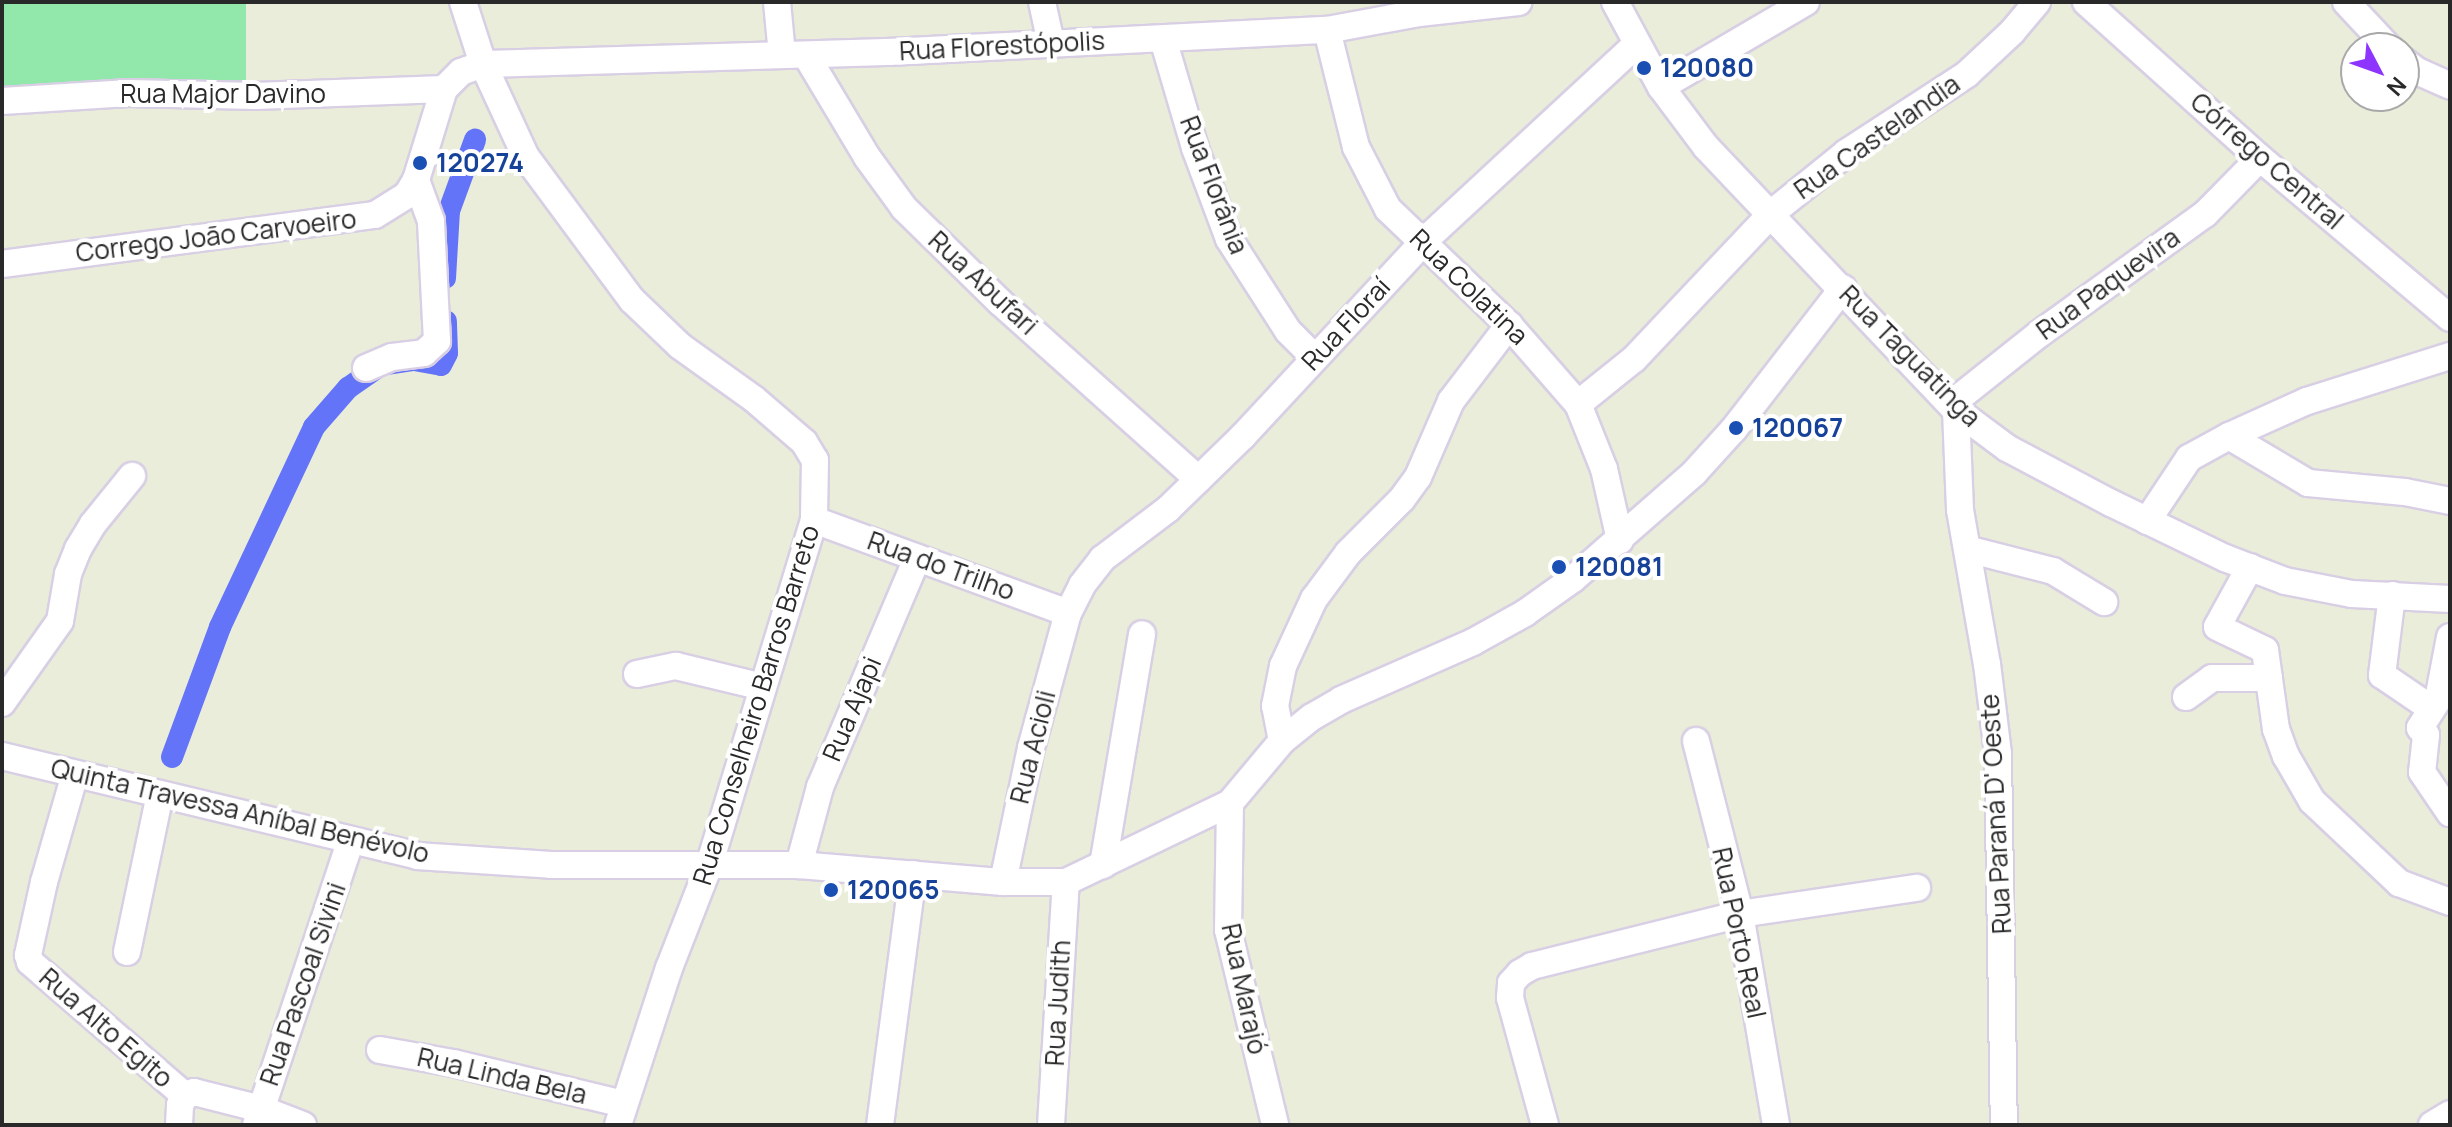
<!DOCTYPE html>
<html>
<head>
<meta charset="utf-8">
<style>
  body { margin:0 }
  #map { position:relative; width:2452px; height:1127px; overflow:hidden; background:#e9edda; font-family:Manrope,sans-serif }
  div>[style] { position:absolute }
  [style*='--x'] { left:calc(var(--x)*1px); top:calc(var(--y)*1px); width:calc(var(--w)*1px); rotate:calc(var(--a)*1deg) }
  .green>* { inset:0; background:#91e8aa; transform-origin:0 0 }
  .canal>* { height:22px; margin:-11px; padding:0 11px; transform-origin:11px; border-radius:11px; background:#6474f8 }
  .roads { filter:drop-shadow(2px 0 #d8cfe4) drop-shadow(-2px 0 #d8cfe4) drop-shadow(0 2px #d8cfe4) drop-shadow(0 -2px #d8cfe4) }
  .minor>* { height:26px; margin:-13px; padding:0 13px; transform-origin:13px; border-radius:13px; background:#fff }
  .dots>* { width:22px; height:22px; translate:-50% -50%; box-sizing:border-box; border:4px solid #fff; border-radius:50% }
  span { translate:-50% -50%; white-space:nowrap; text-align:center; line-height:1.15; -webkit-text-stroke:8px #fff; paint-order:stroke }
  .street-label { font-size:26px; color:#292929 }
  .transit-label { font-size:26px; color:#164399; font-weight:700 }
  .left { translate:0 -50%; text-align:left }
  .frame { position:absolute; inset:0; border:4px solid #292929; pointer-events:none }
  .north { position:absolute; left:2340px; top:32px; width:80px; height:80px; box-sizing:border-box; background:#fff; border:2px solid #a9a9a9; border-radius:50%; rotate:131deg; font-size:22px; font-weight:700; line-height:32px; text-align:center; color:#292929 }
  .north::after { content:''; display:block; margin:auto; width:28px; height:36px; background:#8d35ff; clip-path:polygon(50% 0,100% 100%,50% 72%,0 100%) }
</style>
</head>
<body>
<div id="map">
  <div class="green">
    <div style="left:2px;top:2px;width:244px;height:99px"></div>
  </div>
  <div class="canal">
    <div style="--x:445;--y:278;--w:67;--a:-86.6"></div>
    <div style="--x:449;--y:211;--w:76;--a:-69.9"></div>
    <div style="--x:172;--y:757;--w:139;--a:-69.7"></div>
    <div style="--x:220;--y:627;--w:221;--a:-64.8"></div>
    <div style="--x:314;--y:427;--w:52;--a:-48.9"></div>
    <div style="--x:348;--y:388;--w:40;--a:-34.9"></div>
    <div style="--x:381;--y:365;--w:33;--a:-9"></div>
    <div style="--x:414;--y:360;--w:27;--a:10"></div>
    <div style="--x:441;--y:365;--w:13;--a:-63"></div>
    <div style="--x:447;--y:353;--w:32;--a:-92"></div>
  </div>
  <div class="roads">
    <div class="minor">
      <div style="--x:463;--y:2;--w:65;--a:72.1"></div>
      <div style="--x:483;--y:64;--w:102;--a:65.2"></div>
      <div style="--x:526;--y:157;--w:178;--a:53.5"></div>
      <div style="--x:632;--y:300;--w:66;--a:43.8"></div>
      <div style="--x:680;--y:346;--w:91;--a:35.6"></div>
      <div style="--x:754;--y:399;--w:66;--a:40.7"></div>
      <div style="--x:804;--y:442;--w:21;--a:59"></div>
      <div style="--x:815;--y:460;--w:60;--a:91"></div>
      <div style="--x:814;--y:520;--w:358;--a:106.9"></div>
      <div style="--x:710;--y:863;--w:113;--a:111.3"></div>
      <div style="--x:669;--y:968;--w:165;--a:108"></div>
      <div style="--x:777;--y:2;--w:53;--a:84.6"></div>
      <div style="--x:1042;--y:2;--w:42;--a:77.6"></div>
      <div style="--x:1615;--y:2;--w:97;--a:61.6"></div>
      <div style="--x:1661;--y:87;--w:75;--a:53.1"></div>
      <div style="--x:1706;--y:147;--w:363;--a:46.5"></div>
      <div style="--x:1956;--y:410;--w:64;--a:36.7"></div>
      <div style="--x:2007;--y:448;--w:118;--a:27.9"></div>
      <div style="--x:2111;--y:503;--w:127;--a:25.8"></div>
      <div style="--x:2225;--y:558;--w:64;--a:21"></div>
      <div style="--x:2285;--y:581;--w:68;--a:11"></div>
      <div style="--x:2352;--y:594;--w:98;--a:2.9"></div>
      <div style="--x:2086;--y:2;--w:234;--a:41.9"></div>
      <div style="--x:2260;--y:158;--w:248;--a:40.1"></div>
      <div style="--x:2346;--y:2;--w:63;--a:46.9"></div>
      <div style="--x:1327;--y:30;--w:121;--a:76.1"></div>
      <div style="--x:1356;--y:147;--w:70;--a:62.7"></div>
      <div style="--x:1388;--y:209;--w:168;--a:43.8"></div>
      <div style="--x:1509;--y:325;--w:105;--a:48.9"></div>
      <div style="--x:1578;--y:404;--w:70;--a:68.2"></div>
      <div style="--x:1604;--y:469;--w:73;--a:77.3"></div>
      <div style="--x:1163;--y:39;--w:114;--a:73.6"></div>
      <div style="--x:1195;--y:148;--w:97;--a:69.5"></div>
      <div style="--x:1229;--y:239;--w:109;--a:57.3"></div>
      <div style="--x:1288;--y:331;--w:37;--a:45"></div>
      <div style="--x:806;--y:55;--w:119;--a:59.1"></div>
      <div style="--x:867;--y:157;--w:63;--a:54"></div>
      <div style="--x:904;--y:208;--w:134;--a:44.4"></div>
      <div style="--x:1000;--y:302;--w:266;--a:41.8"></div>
      <div style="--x:2404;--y:61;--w:16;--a:38"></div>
      <div style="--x:2417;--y:71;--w:36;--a:24"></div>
      <div style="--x:1661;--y:87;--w:168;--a:-30.4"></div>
      <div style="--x:2;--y:101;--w:127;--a:-3.6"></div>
      <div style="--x:129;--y:93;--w:126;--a:1.4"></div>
      <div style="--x:255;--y:96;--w:189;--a:-2.1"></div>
      <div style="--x:2;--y:264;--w:376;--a:-7.5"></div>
      <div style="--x:375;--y:215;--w:38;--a:-32"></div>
      <div style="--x:407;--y:195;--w:17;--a:-59"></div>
      <div style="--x:416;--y:180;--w:95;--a:-72.9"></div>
      <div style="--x:444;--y:89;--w:24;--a:-45"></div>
      <div style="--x:461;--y:72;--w:23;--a:-20"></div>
      <div style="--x:483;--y:64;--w:406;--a:-1.7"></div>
      <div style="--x:889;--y:52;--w:439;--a:-2.9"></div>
      <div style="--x:1327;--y:30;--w:94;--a:-10.5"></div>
      <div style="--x:1419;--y:13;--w:100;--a:-6.3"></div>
      <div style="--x:366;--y:368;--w:28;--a:-23"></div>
      <div style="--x:392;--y:357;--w:32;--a:-7"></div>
      <div style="--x:424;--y:353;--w:18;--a:-43"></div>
      <div style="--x:437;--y:341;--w:120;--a:-92.9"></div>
      <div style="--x:431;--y:221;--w:44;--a:-110.1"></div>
      <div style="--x:1578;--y:404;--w:72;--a:-38.8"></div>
      <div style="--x:1634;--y:359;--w:201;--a:-46.6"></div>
      <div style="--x:1772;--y:213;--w:95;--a:-39"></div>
      <div style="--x:1846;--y:153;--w:145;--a:-33.1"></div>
      <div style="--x:1967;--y:74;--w:62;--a:-43"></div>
      <div style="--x:2012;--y:32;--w:39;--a:-50"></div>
      <div style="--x:1951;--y:404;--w:112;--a:-38.5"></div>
      <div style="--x:2039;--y:334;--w:205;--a:-35.9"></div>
      <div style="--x:2205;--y:214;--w:78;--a:-45.5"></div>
      <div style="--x:1956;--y:410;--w:100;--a:87.7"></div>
      <div style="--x:1960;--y:510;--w:156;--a:80.1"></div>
      <div style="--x:1987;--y:664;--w:91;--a:83"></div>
      <div style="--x:1998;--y:754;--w:371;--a:89.1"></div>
      <div style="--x:2229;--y:436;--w:92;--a:30.7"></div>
      <div style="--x:2308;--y:483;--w:97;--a:5.3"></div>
      <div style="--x:2405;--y:492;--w:46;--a:11.3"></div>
      <div style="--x:814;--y:520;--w:270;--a:20.1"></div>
      <div style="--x:2147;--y:521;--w:76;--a:-56.3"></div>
      <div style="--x:2189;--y:458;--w:46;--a:-28.8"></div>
      <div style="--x:2229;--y:436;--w:85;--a:-24.2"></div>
      <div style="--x:2307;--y:401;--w:150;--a:-17.5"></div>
      <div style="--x:1967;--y:549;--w:89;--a:14.3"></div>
      <div style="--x:2053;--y:571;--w:60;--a:31.3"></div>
      <div style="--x:2250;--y:567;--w:68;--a:118.8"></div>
      <div style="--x:2217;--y:627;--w:53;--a:25.6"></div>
      <div style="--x:2265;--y:650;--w:80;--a:82.1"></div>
      <div style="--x:2276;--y:729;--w:29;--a:70"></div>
      <div style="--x:2286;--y:756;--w:52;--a:60"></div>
      <div style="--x:2312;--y:801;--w:120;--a:43.3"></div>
      <div style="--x:2399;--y:883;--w:54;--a:20.4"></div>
      <div style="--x:2392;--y:595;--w:81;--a:97.1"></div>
      <div style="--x:2382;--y:675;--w:60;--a:34.2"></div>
      <div style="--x:2450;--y:637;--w:64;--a:100.8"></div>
      <div style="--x:2438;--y:700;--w:33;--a:123"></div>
      <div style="--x:2420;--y:728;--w:9;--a:49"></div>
      <div style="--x:2426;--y:735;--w:37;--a:96"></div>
      <div style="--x:2422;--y:772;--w:50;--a:55.7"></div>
      <div style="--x:637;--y:674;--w:40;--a:-12"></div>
      <div style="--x:676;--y:666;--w:89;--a:13.6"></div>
      <div style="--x:2186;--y:697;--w:32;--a:-36"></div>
      <div style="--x:2212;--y:678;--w:57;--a:0"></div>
      <div style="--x:2;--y:703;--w:100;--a:-54.7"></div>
      <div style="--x:60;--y:621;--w:48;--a:-80.3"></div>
      <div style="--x:68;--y:574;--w:27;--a:-68"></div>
      <div style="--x:78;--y:549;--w:29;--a:-59"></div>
      <div style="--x:93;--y:524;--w:62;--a:-50.9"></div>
      <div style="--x:1282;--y:741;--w:36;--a:-101"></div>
      <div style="--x:1275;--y:706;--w:41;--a:-78.7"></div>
      <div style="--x:1283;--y:666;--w:74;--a:-65.2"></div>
      <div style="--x:1314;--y:599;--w:57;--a:-53.5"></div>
      <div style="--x:1348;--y:553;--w:76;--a:-45"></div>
      <div style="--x:1402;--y:499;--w:27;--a:-54"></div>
      <div style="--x:1418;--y:477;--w:83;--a:-66.5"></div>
      <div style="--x:1451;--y:401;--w:96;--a:-52.7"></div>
      <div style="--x:1696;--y:741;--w:179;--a:75.7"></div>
      <div style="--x:1740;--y:914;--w:214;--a:80.3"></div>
      <div style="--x:2;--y:756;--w:427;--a:13.5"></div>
      <div style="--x:417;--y:856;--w:134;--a:3.8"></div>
      <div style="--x:551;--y:865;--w:248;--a:0"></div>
      <div style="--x:799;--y:865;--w:205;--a:4.8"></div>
      <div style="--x:1003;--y:882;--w:63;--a:0"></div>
      <div style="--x:1066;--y:882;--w:182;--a:-25.7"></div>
      <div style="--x:1230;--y:803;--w:81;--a:-50"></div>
      <div style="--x:1282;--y:741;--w:38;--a:-39"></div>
      <div style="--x:1312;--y:717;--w:34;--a:-30"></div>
      <div style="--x:1341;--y:700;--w:144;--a:-23.7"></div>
      <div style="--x:1473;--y:642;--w:60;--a:-29.1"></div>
      <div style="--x:1525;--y:613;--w:59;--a:-35.3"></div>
      <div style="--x:1573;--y:579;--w:161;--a:-41.2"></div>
      <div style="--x:1694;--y:473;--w:59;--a:-47.7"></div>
      <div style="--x:1734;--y:429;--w:178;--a:-52.3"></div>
      <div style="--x:75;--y:774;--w:112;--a:106"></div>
      <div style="--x:44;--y:882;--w:75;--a:102.4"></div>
      <div style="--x:28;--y:955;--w:7;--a:74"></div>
      <div style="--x:30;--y:962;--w:205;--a:40.8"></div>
      <div style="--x:1230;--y:803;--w:127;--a:90.9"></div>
      <div style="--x:1228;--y:930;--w:201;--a:76.4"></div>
      <div style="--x:799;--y:865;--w:81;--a:-74.9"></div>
      <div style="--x:820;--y:787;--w:249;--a:-67"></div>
      <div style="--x:1103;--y:865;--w:234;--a:-80.4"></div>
      <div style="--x:1003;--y:882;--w:137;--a:-78.2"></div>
      <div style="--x:1031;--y:748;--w:140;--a:-74.7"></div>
      <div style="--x:1068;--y:613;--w:31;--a:-63"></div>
      <div style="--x:1082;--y:585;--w:33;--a:-52"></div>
      <div style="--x:1102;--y:559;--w:83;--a:-37.1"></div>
      <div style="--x:1168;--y:509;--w:105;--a:-44.2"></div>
      <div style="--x:1243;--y:436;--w:265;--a:-47.1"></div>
      <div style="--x:1423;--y:242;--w:290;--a:-42.8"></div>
      <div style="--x:127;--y:952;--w:161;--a:-78.2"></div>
      <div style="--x:380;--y:1050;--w:74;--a:10.1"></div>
      <div style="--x:453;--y:1063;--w:176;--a:13.5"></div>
      <div style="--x:179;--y:1125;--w:20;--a:-87"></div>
      <div style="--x:180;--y:1105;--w:10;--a:-61"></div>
      <div style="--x:185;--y:1096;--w:10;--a:-24"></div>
      <div style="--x:194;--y:1092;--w:69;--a:14.2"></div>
      <div style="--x:261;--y:1109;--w:45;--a:20.9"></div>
      <div style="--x:256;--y:1125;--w:298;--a:-71.6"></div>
      <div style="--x:880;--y:1125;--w:253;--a:-82.5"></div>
      <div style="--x:1051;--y:1125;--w:243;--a:-86.5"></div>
      <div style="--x:1545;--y:1125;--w:132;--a:-105.4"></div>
      <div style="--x:1510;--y:998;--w:15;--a:-86"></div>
      <div style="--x:1511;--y:983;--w:13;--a:-48"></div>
      <div style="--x:1520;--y:973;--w:14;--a:-30"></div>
      <div style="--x:1532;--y:966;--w:214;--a:-14"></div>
      <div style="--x:1740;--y:914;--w:179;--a:-8.4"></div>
      <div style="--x:2432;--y:1125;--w:21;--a:-31"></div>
    </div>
  </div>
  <div class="dots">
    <div style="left:1644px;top:68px;background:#1a4fb4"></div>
    <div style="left:420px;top:163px;background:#1a4fb4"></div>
    <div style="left:1736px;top:428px;background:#1a4fb4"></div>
    <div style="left:1559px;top:567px;background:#1a4fb4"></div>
    <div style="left:831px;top:890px;background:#1a4fb4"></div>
  </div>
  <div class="street-label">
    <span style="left:1002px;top:46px;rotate:-3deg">Rua Florestópolis</span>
    <span style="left:223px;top:94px">Rua Major Davino</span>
    <span style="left:1877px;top:137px;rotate:-35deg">Rua Castelandia</span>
    <span style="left:2267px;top:161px;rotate:41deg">Córrego Central</span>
    <span style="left:1214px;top:185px;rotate:69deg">Rua Florânia</span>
    <span style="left:216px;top:236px;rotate:-7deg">Corrego João Carvoeiro</span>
    <span style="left:983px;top:283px;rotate:43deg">Rua Abufari</span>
    <span style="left:2108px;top:284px;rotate:-36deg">Rua Paquevira</span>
    <span style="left:1469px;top:287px;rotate:44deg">Rua Colatina</span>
    <span style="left:1346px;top:324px;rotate:-47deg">Rua Floraí</span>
    <span style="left:1910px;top:356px;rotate:45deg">Rua Taguatinga</span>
    <span style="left:941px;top:566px;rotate:20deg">Rua do Trilho</span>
    <span style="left:756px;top:705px;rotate:-73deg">Rua Conselheiro Barros Barreto</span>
    <span style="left:852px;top:709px;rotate:-67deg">Rua Ajapi</span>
    <span style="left:1033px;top:747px;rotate:-76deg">Rua Acioli</span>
    <span style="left:240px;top:811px;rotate:13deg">Quinta Travessa Aníbal Benévolo</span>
    <span style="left:1996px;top:814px;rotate:-93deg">Rua Paraná D' Oeste</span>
    <span style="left:1739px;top:933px;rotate:78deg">Rua Porto Real</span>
    <span style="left:303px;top:984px;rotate:-71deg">Rua Pascoal Sivini</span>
    <span style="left:1244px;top:989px;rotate:78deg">Rua Marajó</span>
    <span style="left:1058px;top:1003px;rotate:-87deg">Rua Judith</span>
    <span style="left:106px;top:1028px;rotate:41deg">Rua Alto Egito</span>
    <span style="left:502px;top:1076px;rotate:13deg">Rua Linda Bela</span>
  </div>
  <div class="transit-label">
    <span class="left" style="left:1660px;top:68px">120080</span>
    <span class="left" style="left:436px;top:163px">120274</span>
    <span class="left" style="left:1752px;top:428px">120067</span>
    <span class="left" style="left:1575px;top:567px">120081</span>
    <span class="left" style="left:847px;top:890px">120065</span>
  </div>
  <div class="frame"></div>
  <div class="north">N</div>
</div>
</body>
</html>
